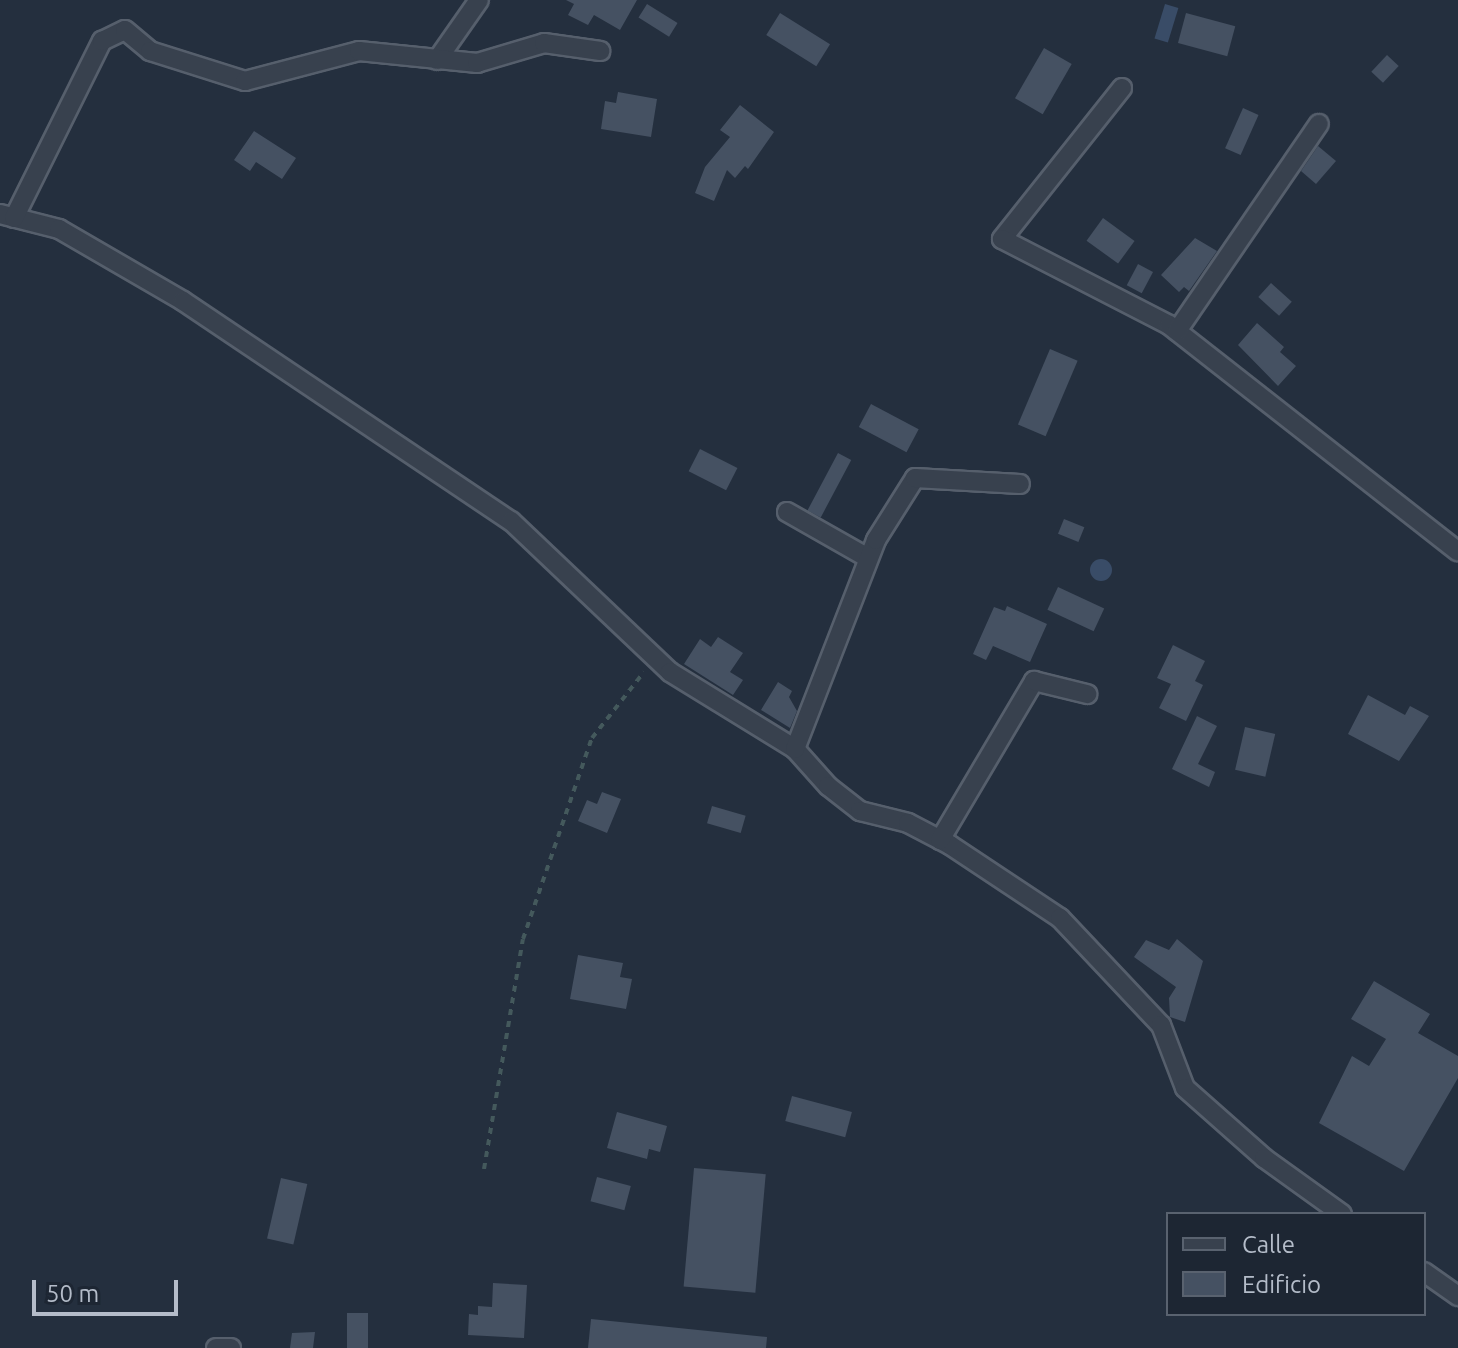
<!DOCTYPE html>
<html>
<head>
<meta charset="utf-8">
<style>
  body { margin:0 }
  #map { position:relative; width:1458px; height:1348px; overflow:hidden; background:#242f3e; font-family:Ubuntu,sans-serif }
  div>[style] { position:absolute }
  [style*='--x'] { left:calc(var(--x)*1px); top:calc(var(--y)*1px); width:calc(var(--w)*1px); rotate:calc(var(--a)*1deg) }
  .water>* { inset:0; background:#394c67; transform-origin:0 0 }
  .round { border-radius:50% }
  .building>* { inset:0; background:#455162; transform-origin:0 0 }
  .path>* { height:4px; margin-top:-2px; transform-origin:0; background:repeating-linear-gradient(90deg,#44595c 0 6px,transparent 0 12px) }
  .roads { filter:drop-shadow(2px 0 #565f6c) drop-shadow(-2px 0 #565f6c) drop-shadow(0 2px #565f6c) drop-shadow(0 -2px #565f6c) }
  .minor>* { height:18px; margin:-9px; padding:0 9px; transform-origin:9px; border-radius:9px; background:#38414e }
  span { translate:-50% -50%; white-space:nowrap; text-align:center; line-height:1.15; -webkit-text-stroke:6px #1d2633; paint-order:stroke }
  .legend { position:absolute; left:1166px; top:1212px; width:260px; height:104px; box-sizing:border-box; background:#1d2633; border:2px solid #59626f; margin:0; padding:10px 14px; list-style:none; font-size:24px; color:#b4bcc9 }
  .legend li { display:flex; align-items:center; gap:16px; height:40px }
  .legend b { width:40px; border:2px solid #59626f }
  .scale { position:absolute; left:32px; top:1280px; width:146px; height:36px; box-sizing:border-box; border:4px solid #b4bcc9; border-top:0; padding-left:10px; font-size:24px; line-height:28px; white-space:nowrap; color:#b4bcc9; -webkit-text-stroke:6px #1d2633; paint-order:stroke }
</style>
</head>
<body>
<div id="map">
  <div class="water">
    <div style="left:1165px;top:4px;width:14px;height:36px;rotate:17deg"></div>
    <div class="round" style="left:1090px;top:559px;width:22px;height:22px"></div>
  </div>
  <div class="building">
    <div style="clip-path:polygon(566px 0,637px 0,620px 30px,594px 15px,588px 25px,568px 15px,574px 4px)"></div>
    <div style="left:647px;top:4px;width:36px;height:16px;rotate:32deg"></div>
    <div style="left:780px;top:13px;width:59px;height:26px;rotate:32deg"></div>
    <div style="left:1186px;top:13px;width:51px;height:31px;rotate:15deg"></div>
    <div style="left:1044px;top:48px;width:32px;height:58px;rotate:30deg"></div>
    <div style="left:1387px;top:55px;width:16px;height:23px;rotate:43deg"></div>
    <div style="clip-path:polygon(618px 92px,657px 99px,651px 137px,601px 129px,605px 101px,616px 103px)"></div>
    <div style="clip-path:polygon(740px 105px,774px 132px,748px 169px,745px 166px,735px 178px,727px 170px,714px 201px,695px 193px,705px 167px,730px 137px,720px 130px)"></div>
    <div style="left:1243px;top:108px;width:17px;height:44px;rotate:24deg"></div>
    <div style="clip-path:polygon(254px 131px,296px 158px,282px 179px,256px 162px,250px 171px,234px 160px)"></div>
    <div style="clip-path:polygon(1318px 146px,1336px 161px,1316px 184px,1301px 171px)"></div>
    <div style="left:1103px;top:218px;width:39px;height:28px;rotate:36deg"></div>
    <div style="clip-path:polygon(1195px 238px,1217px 251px,1189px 291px,1184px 287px,1179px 292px,1161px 275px)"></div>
    <div style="left:1138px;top:264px;width:17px;height:24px;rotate:28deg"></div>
    <div style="left:1271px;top:283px;width:28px;height:19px;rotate:42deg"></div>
    <div style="clip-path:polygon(1257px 323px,1284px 347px,1280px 352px,1296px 366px,1278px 386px,1238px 345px)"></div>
    <div style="left:1050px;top:349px;width:30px;height:82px;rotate:23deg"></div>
    <div style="left:871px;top:404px;width:54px;height:26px;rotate:28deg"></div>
    <div style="left:700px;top:449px;width:42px;height:25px;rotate:27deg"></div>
    <div style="left:838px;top:453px;width:15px;height:65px;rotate:28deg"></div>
    <div style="left:1064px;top:519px;width:22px;height:16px;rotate:22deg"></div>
    <div style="left:1058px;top:587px;width:51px;height:25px;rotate:25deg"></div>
    <div style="clip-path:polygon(1007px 606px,1047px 624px,1030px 662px,993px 646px,986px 660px,973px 654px,994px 607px,1005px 611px)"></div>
    <div style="clip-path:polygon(718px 637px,743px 653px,730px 672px,743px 680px,733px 695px,684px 664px,700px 639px,711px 647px)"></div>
    <div style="clip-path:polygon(1173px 645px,1205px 661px,1195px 681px,1203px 685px,1186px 721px,1159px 708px,1171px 684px,1157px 678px)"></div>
    <div style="clip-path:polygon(778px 682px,792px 691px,789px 697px,797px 711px,790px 728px,761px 710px)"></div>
    <div style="clip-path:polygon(1368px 695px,1405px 715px,1410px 706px,1429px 716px,1399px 761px,1348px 734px)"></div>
    <div style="clip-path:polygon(1197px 716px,1217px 726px,1198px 764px,1215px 772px,1209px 787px,1172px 769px)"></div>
    <div style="left:1245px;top:727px;width:31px;height:44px;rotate:13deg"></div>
    <div style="clip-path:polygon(602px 792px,621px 799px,607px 833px,578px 821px,587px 800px,597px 804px)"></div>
    <div style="left:712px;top:806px;width:35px;height:18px;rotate:16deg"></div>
    <div style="clip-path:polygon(1177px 939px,1203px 961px,1185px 1022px,1170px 1017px,1169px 998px,1176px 987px,1134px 957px,1146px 940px,1169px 950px)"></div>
    <div style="clip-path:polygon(578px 955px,623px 963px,620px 977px,632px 979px,626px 1009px,570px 999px)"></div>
    <div style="clip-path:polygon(1374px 981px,1430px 1014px,1418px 1033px,1458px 1056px,1458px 1078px,1404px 1171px,1319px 1123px,1352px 1056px,1369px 1066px,1386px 1039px,1351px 1019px)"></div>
    <div style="left:792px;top:1096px;width:62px;height:26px;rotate:15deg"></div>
    <div style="clip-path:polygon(617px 1112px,667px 1126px,660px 1152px,649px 1149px,647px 1159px,607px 1148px)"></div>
    <div style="left:694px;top:1168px;width:72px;height:119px;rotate:5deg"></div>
    <div style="left:597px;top:1177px;width:35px;height:25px;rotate:15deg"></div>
    <div style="left:281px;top:1178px;width:27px;height:62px;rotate:13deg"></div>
    <div style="clip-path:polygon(493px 1283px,527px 1285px,524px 1338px,468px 1335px,469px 1314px,478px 1315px,478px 1306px,492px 1307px)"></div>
    <div style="left:368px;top:1313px;width:35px;height:21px;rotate:90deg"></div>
    <div style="clip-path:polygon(591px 1319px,767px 1337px,766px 1348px,588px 1348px)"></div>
    <div style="clip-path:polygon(315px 1332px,313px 1348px,290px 1348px,292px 1333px)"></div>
  </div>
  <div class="path">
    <div style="--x:484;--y:1169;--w:233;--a:-80.4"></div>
    <div style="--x:523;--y:939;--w:213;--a:-71.1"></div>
    <div style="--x:592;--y:738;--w:84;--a:-51.8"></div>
  </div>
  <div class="roads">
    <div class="minor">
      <div style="--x:437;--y:60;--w:73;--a:-55"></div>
      <div style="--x:1122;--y:88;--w:193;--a:128.5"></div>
      <div style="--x:1002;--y:239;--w:188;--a:27.2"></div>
      <div style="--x:1169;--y:325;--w:367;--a:38.1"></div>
      <div style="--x:0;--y:214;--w:61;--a:14.3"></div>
      <div style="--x:59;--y:229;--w:143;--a:30.1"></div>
      <div style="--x:183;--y:301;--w:395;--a:33.9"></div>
      <div style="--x:511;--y:521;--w:219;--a:43.5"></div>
      <div style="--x:670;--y:672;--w:147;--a:31.6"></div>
      <div style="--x:795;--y:749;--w:50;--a:48.3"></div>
      <div style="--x:828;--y:786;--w:41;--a:38"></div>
      <div style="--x:860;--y:811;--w:49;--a:14"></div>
      <div style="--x:908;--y:823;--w:47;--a:27.6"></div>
      <div style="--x:950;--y:845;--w:132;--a:33.6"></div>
      <div style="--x:1060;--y:918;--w:147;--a:46.7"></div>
      <div style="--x:1161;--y:1025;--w:67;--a:69.1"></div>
      <div style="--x:1185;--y:1088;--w:106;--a:41.5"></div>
      <div style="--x:1264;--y:1158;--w:96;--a:35.7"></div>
      <div style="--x:14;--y:218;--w:198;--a:-63.6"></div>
      <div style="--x:102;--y:41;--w:25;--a:-26"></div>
      <div style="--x:125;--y:30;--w:33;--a:40"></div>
      <div style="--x:150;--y:51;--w:100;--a:17.5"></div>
      <div style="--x:245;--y:81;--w:118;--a:-14.7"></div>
      <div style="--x:359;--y:51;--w:119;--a:5.8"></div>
      <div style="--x:477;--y:63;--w:70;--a:-16.6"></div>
      <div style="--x:544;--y:43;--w:57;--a:8.1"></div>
      <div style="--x:1177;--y:331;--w:251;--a:-55.6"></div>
      <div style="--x:787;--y:512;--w:93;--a:29.6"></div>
      <div style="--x:795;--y:749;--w:224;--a:-68.8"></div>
      <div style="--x:876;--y:540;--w:73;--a:-57.8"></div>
      <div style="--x:915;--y:478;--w:105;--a:3.3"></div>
      <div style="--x:940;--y:840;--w:185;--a:-59.4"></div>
      <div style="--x:1034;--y:681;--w:55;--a:13.8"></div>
      <div style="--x:1424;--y:1272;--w:42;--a:35.2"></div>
      <div style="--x:216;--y:1348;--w:15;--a:0"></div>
    </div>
  </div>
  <ul class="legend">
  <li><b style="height:10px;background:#38414e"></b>Calle</li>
  <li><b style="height:22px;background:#455162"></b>Edificio</li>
  </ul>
  <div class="scale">50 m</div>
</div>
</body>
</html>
